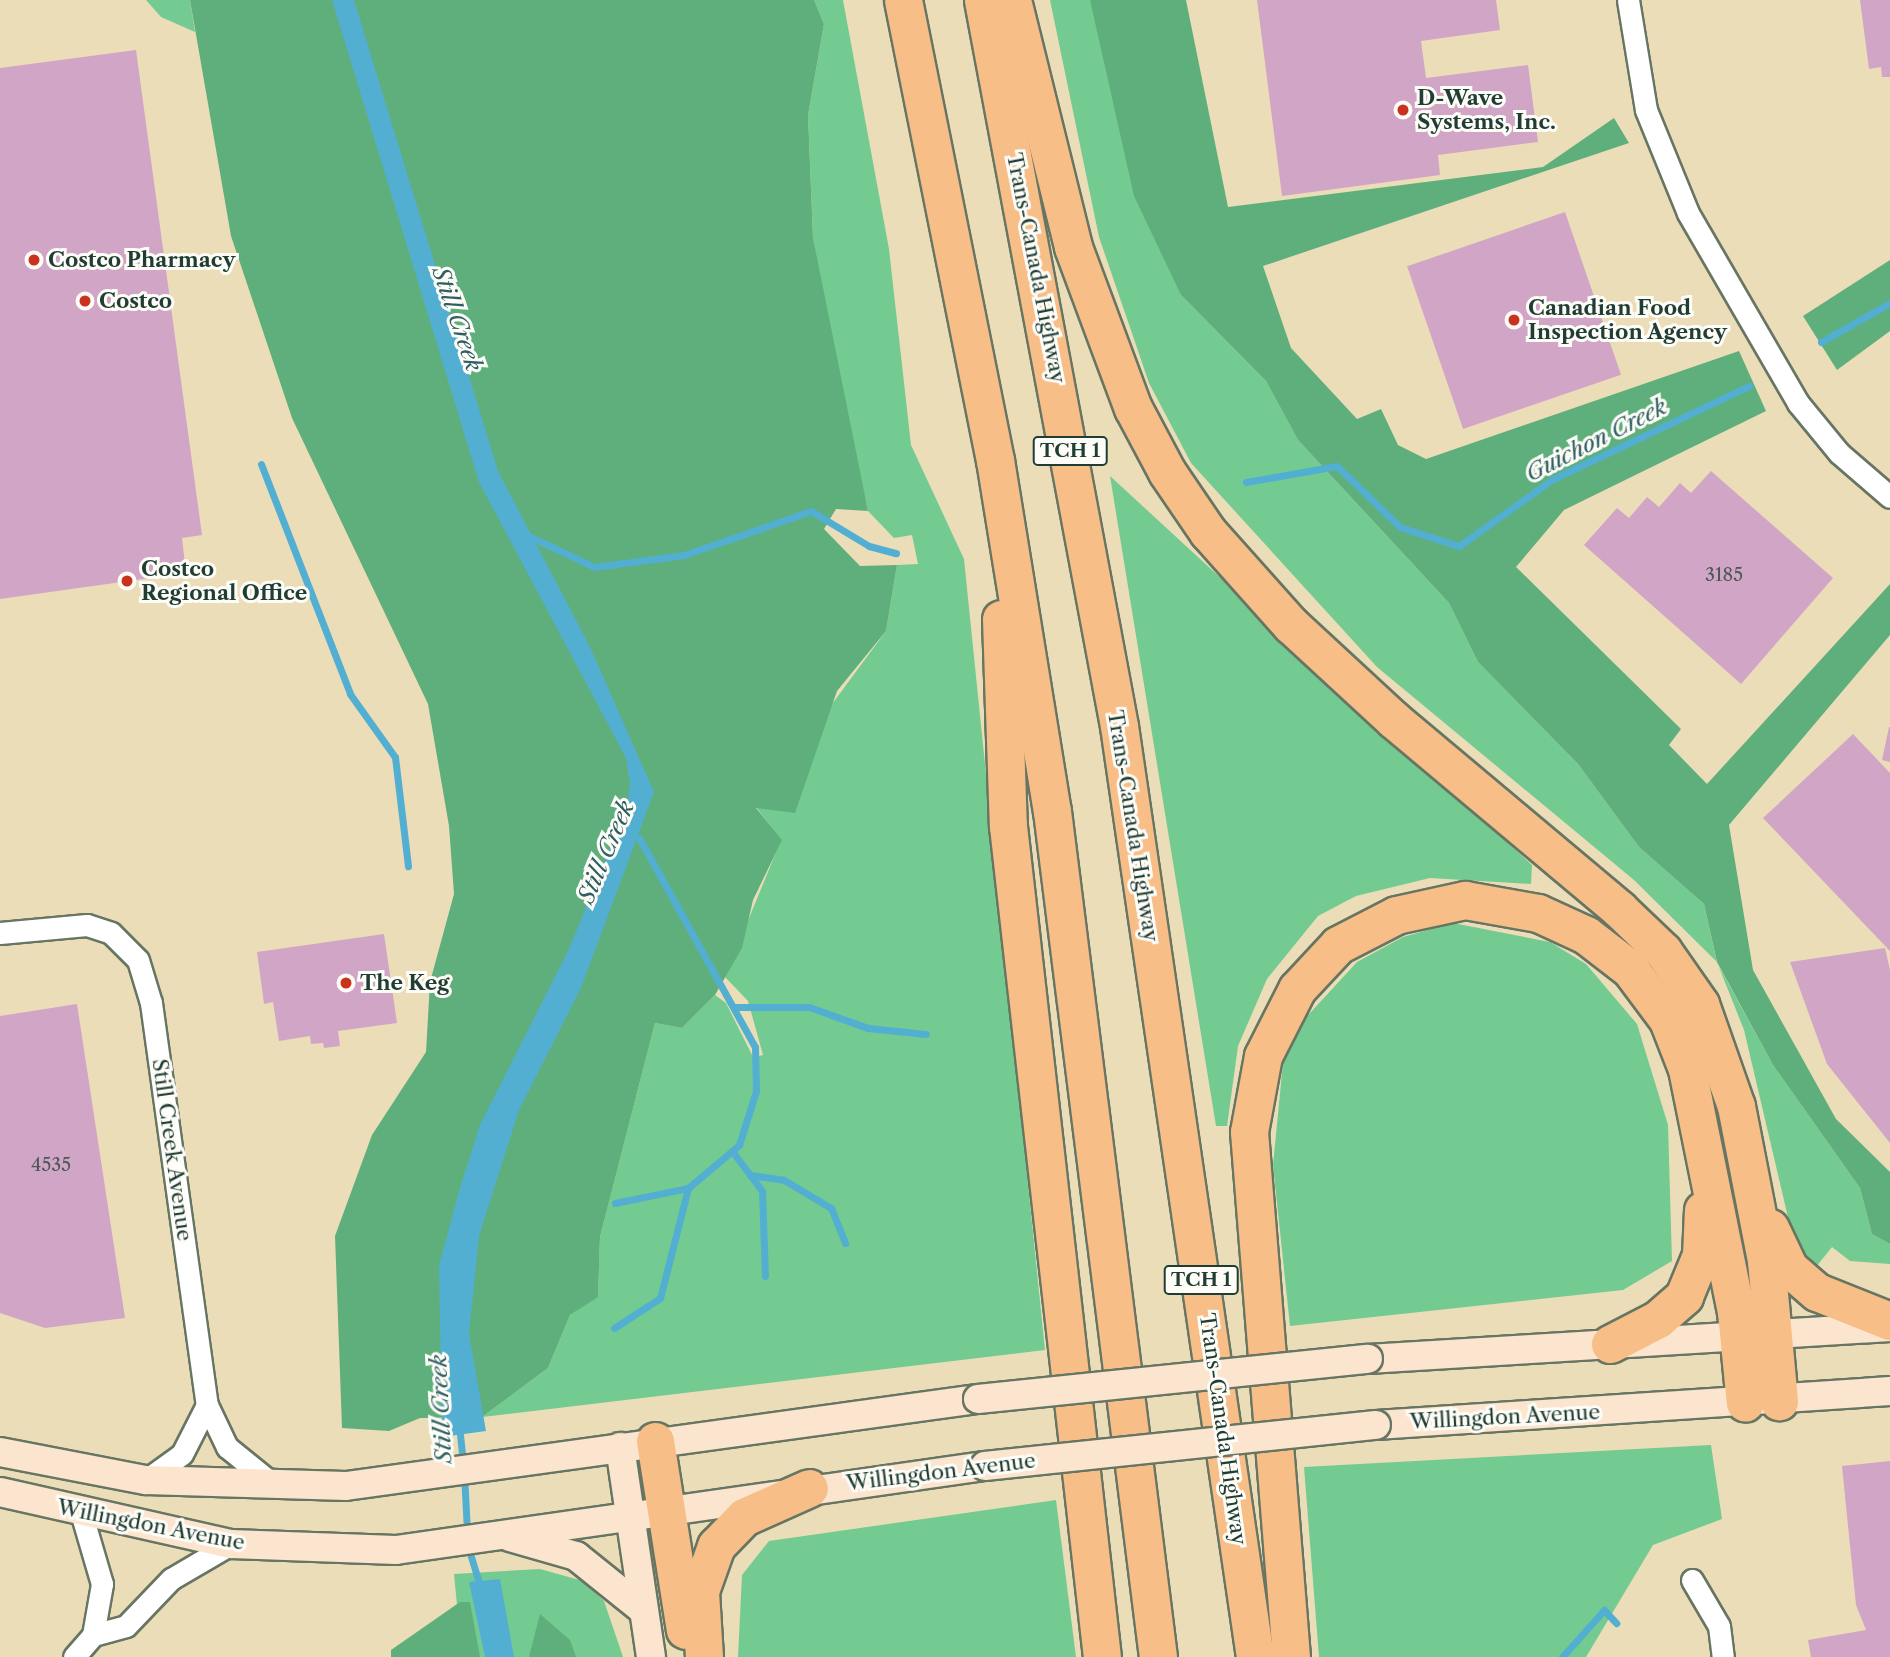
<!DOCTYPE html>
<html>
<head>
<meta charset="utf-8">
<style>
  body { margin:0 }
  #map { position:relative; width:1890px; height:1657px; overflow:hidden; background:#ecddb9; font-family:"Libre Caslon Text",serif }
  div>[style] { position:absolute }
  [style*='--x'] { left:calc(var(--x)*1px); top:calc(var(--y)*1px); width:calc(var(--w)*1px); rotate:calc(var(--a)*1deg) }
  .green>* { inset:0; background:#73cb91 }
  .forest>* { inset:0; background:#5eaf7b }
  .water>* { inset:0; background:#53afd1 }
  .stream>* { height:7px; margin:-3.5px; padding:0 3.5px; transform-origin:3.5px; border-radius:3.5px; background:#53afd1 }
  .building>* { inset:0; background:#d1a5c6; transform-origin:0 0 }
  .roads { filter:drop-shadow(2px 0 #677563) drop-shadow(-2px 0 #677563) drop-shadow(0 2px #677563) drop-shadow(0 -2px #677563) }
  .minor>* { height:21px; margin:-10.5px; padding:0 10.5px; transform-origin:10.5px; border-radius:10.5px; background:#fff }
  .secondary>* { height:28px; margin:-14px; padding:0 14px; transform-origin:14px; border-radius:14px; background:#fce5cf }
  .motorway>* { height:37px; margin:-18.5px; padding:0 18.5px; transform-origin:18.5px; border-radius:18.5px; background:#f7be88 }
  .bridges { filter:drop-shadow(2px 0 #677563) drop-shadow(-2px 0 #677563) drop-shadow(0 2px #677563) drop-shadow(0 -2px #677563) }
  .secondary-bridge>* { height:28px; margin:-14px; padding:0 14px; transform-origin:14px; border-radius:14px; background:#fce5cf }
  .dots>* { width:19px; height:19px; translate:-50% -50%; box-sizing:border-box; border:4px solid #fdfcf7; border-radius:50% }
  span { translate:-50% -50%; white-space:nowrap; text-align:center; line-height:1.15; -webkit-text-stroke:6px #fdfcf7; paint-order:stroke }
  .number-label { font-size:18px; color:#4c5758 }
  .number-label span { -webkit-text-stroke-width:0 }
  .shield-label span { padding:2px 5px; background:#fdfcf7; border:2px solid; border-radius:5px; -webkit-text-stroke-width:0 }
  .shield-label { font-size:19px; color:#1f3d34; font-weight:700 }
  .poi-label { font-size:21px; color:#1f3d34; font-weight:700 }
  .left { translate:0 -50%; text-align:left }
  .street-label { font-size:21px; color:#1f3d34 }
  .water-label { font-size:23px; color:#2f5f63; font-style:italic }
</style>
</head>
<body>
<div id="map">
  <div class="green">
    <div style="clip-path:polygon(146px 0,190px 0,195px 32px,161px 17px)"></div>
    <div style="clip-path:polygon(814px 0,843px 0,889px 249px,911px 445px,964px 559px,1045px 1350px,482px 1417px,548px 1368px,570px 1315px,598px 1295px,600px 1237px,655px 1023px,682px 1028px,715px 995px,726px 1003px,753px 1057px,763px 1055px,748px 1001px,725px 977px,781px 840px,756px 807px,886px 631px,897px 565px,918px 564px,912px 535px,894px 538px,868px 511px,830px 345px,813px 238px,808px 115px,824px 24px)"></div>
    <div style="clip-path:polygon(1050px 0,1090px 0,1181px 295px,1266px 381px,1298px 440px,1449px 603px,1478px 662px,1578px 764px,1639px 847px,1704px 904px,1717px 963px,1773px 1065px,1860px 1188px,1872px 1234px,1890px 1244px,1890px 1264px,1850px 1261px,1832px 1247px,1816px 1267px,1795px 1247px,1744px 1030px,1717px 962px,1634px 880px,1377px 667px,1191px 463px,1149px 383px,1099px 237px)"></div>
    <div style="clip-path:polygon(1110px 476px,1532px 865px,1531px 884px,1430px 878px,1356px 896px,1318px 916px,1267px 979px,1238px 1046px,1227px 1126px,1216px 1126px)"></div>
    <div style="clip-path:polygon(1453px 923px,1550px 942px,1586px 964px,1637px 1024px,1668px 1125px,1672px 1261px,1623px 1290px,1290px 1326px,1273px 1165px,1283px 1063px,1299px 1025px,1357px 962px,1403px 937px)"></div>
    <div style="clip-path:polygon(1711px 1445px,1722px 1519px,1653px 1545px,1586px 1657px,1319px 1657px,1304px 1467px)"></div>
    <div style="clip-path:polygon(1056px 1500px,1076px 1657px,738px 1657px,742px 1575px,769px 1541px)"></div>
    <div style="clip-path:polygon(540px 1569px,583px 1581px,604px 1601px,623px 1657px,462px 1657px,454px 1574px)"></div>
  </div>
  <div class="forest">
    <div style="clip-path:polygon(190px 0,814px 0,824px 24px,808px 115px,813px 238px,868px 511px,836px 509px,824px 529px,860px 566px,897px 565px,886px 631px,837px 691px,795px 813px,756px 808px,782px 840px,753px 900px,742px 948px,715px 995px,682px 1028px,655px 1023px,600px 1237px,598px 1297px,570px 1315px,548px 1368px,482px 1417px,420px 1418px,389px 1431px,342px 1428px,335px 1236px,372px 1135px,426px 1052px,430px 982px,454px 894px,449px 826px,428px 704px,292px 418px,231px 236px)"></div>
    <div style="clip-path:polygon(1090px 0,1186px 0,1228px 207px,1543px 167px,1614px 118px,1629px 143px,1263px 266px,1291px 348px,1357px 419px,1381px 409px,1398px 445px,1426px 459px,1739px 351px,1766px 411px,1564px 510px,1516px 567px,1681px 729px,1669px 745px,1707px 784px,1890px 584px,1890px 635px,1729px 825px,1753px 970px,1836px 1119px,1890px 1172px,1890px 1244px,1872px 1234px,1860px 1188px,1773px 1065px,1717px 962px,1704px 904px,1639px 847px,1578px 764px,1478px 662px,1449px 603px,1298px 440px,1266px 381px,1181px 295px,1134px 196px)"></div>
    <div style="clip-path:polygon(1890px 260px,1890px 331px,1837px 370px,1803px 316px)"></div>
    <div style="clip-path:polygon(460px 1602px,470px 1602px,480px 1657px,391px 1657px,391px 1650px)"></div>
    <div style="clip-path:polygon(540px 1614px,570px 1640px,576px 1657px,529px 1657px)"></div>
  </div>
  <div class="water">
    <div style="clip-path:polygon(332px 0,354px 0,498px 471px,590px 647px,654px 792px,581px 988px,519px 1110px,479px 1236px,469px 1334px,486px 1431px,442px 1437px,439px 1266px,459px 1191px,480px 1125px,569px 949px,627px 806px,630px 783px,626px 758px,479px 482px)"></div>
    <div style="clip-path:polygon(500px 1579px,514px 1657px,485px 1657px,469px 1582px)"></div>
  </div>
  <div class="stream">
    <div style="--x:1821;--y:342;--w:79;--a:-29.5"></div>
    <div style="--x:261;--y:464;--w:247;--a:68.8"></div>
    <div style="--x:350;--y:694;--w:77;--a:54.5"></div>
    <div style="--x:395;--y:757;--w:110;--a:83.2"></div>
    <div style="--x:1246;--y:482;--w:92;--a:-10"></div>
    <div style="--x:1337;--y:466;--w:88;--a:44.1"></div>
    <div style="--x:1400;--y:527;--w:62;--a:17.9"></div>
    <div style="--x:1459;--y:546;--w:115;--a:-35.5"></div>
    <div style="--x:1553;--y:479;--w:217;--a:-25.4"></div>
    <div style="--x:527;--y:535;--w:74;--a:25.5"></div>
    <div style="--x:594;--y:567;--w:91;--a:-7.6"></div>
    <div style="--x:684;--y:555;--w:134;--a:-19.1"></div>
    <div style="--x:811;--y:511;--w:68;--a:31.1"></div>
    <div style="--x:869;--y:546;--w:28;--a:15"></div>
    <div style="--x:734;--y:1007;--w:75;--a:0"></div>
    <div style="--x:809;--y:1007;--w:63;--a:19.6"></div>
    <div style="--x:868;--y:1028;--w:58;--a:5.9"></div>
    <div style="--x:732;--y:1151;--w:50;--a:53.1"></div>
    <div style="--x:762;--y:1191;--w:85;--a:88"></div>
    <div style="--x:750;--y:1175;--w:34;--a:8"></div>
    <div style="--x:784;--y:1180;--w:55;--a:30.8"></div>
    <div style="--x:831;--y:1208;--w:38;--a:68"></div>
    <div style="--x:615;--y:1203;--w:75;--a:-11.6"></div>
    <div style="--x:614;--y:1328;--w:55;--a:-33.1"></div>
    <div style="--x:660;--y:1298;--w:114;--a:-75.7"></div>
    <div style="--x:688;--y:1188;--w:67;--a:-40.1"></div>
    <div style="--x:739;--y:1145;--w:57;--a:-72.5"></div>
    <div style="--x:756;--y:1091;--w:44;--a:-91.3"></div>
    <div style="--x:755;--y:1047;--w:239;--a:-119"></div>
    <div style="--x:459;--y:1425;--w:37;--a:84"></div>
    <div style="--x:464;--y:1474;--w:58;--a:87"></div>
    <div style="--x:468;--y:1547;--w:44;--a:72.8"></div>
    <div style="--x:1562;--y:1657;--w:63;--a:-48.2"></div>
    <div style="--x:1604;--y:1610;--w:18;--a:47"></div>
  </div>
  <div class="building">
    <div style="clip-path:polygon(1257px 0,1496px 0,1500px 30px,1421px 41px,1426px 78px,1528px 65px,1538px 142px,1438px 155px,1440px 175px,1282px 196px)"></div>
    <div style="clip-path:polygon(1860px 0,1890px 0,1890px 77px,1882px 77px,1881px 67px,1869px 69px)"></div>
    <div style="clip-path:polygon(136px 50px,202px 535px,182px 538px,186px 573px,0 599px,0 68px)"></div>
    <div style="left:1565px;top:212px;width:172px;height:167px;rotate:71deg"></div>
    <div style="clip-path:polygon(1711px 471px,1833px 578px,1741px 684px,1584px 545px,1617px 508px,1629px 518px,1647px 497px,1659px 507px,1680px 483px,1691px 493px)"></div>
    <div style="clip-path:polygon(1889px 727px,1890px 727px,1890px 762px,1882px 760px)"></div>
    <div style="clip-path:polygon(1853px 734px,1890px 773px,1890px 951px,1763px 818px)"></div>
    <div style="clip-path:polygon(384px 934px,397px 1023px,338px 1031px,340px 1046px,324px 1048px,323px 1043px,311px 1044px,310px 1036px,279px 1041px,273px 1002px,264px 1004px,257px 952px)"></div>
    <div style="clip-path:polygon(1885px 948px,1890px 970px,1890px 1143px,1827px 1064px,1790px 962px)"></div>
    <div style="clip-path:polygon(77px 1004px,125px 1318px,45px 1328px,0 1313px,0 1016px)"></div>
    <div style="clip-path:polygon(1890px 1461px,1890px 1657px,1811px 1657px,1808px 1640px,1866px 1630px,1856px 1605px,1842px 1466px)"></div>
  </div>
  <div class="roads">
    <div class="minor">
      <div style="--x:1628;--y:0;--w:111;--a:80.7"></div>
      <div style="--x:1646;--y:110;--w:111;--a:67.8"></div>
      <div style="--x:1688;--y:213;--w:220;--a:59.9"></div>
      <div style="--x:1798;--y:403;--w:65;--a:50.6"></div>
      <div style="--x:1839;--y:453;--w:67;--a:40.8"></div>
      <div style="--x:0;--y:933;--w:87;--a:-5.3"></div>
      <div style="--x:87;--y:925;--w:25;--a:18"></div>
      <div style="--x:111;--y:933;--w:38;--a:45"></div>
      <div style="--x:138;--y:960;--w:45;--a:73.2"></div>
      <div style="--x:151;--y:1003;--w:406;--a:82.1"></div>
      <div style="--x:207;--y:1405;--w:47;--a:64.5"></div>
      <div style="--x:227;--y:1447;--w:60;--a:39"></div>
      <div style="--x:146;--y:1480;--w:44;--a:-35.8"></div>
      <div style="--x:182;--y:1454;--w:55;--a:-63"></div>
      <div style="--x:1692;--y:1580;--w:53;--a:59.6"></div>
      <div style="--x:1719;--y:1626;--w:31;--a:83"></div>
      <div style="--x:93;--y:1635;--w:34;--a:-15"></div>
      <div style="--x:126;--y:1626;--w:65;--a:-46.2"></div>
      <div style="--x:171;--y:1579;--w:69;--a:-30.3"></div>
      <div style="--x:74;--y:1657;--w:29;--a:-49"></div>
      <div style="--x:93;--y:1635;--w:52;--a:-80"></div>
      <div style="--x:102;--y:1584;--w:75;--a:-106.3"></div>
    </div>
    <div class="secondary">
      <div style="--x:1368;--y:1359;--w:523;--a:-3.51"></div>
      <div style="--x:1376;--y:1425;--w:515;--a:-3.78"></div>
      <div style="--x:620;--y:1447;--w:212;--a:81.6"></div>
      <div style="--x:0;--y:1452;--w:149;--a:10.9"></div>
      <div style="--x:146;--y:1480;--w:200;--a:1.7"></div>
      <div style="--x:346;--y:1486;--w:638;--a:-7.84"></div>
      <div style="--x:0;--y:1492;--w:237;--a:12.7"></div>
      <div style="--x:231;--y:1544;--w:165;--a:2.1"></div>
      <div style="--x:396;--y:1550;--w:595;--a:-8.12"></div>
      <div style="--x:510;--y:1537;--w:69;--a:16.1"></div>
      <div style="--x:576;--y:1556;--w:85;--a:38.8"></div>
    </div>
    <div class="motorway">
      <div style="--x:903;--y:0;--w:469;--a:78.7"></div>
      <div style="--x:995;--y:460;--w:356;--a:80.8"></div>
      <div style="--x:1052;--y:811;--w:853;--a:82.86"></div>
      <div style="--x:983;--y:0;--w:739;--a:79.39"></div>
      <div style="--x:1119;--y:726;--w:941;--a:81.69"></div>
      <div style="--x:1012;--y:0;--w:254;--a:76.1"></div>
      <div style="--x:1073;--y:247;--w:172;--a:69.6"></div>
      <div style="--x:1133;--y:408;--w:72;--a:62"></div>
      <div style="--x:1167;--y:472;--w:73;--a:55.7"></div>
      <div style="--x:1208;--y:532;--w:125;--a:48.3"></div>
      <div style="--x:1291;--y:625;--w:140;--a:42.7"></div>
      <div style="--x:1394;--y:720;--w:294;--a:40"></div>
      <div style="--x:1619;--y:909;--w:61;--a:43.7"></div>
      <div style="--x:1663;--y:951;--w:65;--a:55.1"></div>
      <div style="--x:1700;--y:1004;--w:108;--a:70.6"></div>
      <div style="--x:1736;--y:1106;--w:158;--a:79"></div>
      <div style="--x:1766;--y:1261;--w:141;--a:84.7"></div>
      <div style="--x:1001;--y:619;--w:207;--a:88.1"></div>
      <div style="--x:1008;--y:826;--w:836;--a:83.55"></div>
      <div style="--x:1770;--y:1228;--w:44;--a:64.6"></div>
      <div style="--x:1789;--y:1268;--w:37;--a:41"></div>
      <div style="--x:1817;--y:1292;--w:79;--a:21.7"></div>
      <div style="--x:1610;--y:1344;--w:54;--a:-27.5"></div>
      <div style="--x:1658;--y:1319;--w:35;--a:-41"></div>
      <div style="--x:1684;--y:1296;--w:44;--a:-67.5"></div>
      <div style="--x:1701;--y:1255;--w:45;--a:-87.5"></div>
      <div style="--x:655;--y:1441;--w:191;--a:81"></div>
      <div style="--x:704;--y:1657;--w:66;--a:-93.5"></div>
      <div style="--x:700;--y:1591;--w:48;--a:-70.4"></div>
      <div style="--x:716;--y:1546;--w:40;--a:-46"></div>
      <div style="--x:744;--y:1517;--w:71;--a:-24"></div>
      <div style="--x:1291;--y:1657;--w:527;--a:-94.57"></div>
      <div style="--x:1249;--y:1132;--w:77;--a:-79.6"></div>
      <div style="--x:1263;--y:1056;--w:75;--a:-63.1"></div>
      <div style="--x:1297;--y:989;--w:60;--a:-47"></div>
      <div style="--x:1338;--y:945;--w:65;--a:-27.3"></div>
      <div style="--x:1396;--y:915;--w:71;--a:-12.3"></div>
      <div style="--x:1465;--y:900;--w:74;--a:10.1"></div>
      <div style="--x:1538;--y:913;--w:53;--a:24.6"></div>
      <div style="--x:1586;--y:935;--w:56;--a:37.7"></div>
      <div style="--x:1630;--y:969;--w:64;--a:53.3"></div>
      <div style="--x:1668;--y:1020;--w:53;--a:68.8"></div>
      <div style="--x:1687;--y:1069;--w:248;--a:78.6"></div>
      <div style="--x:1736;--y:1312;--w:91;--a:84.4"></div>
    </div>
  </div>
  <div class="bridges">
    <div class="secondary-bridge">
      <div style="--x:978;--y:1399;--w:392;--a:-5.9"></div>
      <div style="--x:985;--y:1466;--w:393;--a:-6"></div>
    </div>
  </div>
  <div class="dots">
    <div style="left:1403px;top:110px;background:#c8321e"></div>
    <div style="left:34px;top:260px;background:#c8321e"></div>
    <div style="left:85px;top:301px;background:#c8321e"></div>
    <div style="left:1514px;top:320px;background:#c8321e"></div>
    <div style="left:127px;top:581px;background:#c8321e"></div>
    <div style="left:346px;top:983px;background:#c8321e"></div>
  </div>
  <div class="number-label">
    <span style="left:1724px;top:575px">3185</span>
    <span style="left:51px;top:1165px">4535</span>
  </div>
  <div class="shield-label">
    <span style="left:1070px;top:451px">TCH 1</span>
    <span style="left:1201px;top:1280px">TCH 1</span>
  </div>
  <div class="poi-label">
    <span class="left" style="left:1417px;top:110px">D-Wave<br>Systems, Inc.</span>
    <span class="left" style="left:48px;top:260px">Costco Pharmacy</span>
    <span class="left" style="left:99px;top:301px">Costco</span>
    <span class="left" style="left:1528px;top:320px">Canadian Food<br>Inspection Agency</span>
    <span class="left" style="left:141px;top:581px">Costco<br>Regional Office</span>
    <span class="left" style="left:360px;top:983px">The Keg</span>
  </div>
  <div class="street-label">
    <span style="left:1036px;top:268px;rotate:79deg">Trans-Canada Highway</span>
    <span style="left:1133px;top:826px;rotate:81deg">Trans-Canada Highway</span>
    <span style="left:172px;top:1150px;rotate:82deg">Still Creek Avenue</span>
    <span style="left:1505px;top:1417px;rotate:-3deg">Willingdon Avenue</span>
    <span style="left:1223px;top:1429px;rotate:82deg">Trans-Canada Highway</span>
    <span style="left:941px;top:1472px;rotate:-7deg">Willingdon Avenue</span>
    <span style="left:151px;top:1525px;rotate:11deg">Willingdon Avenue</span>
  </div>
  <div class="water-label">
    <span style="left:457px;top:319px;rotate:71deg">Still Creek</span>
    <span style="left:1596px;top:440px;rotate:-27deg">Guichon Creek</span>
    <span style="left:606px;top:852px;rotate:-67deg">Still Creek</span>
    <span style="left:441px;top:1409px;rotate:-93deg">Still Creek</span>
  </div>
</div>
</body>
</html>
